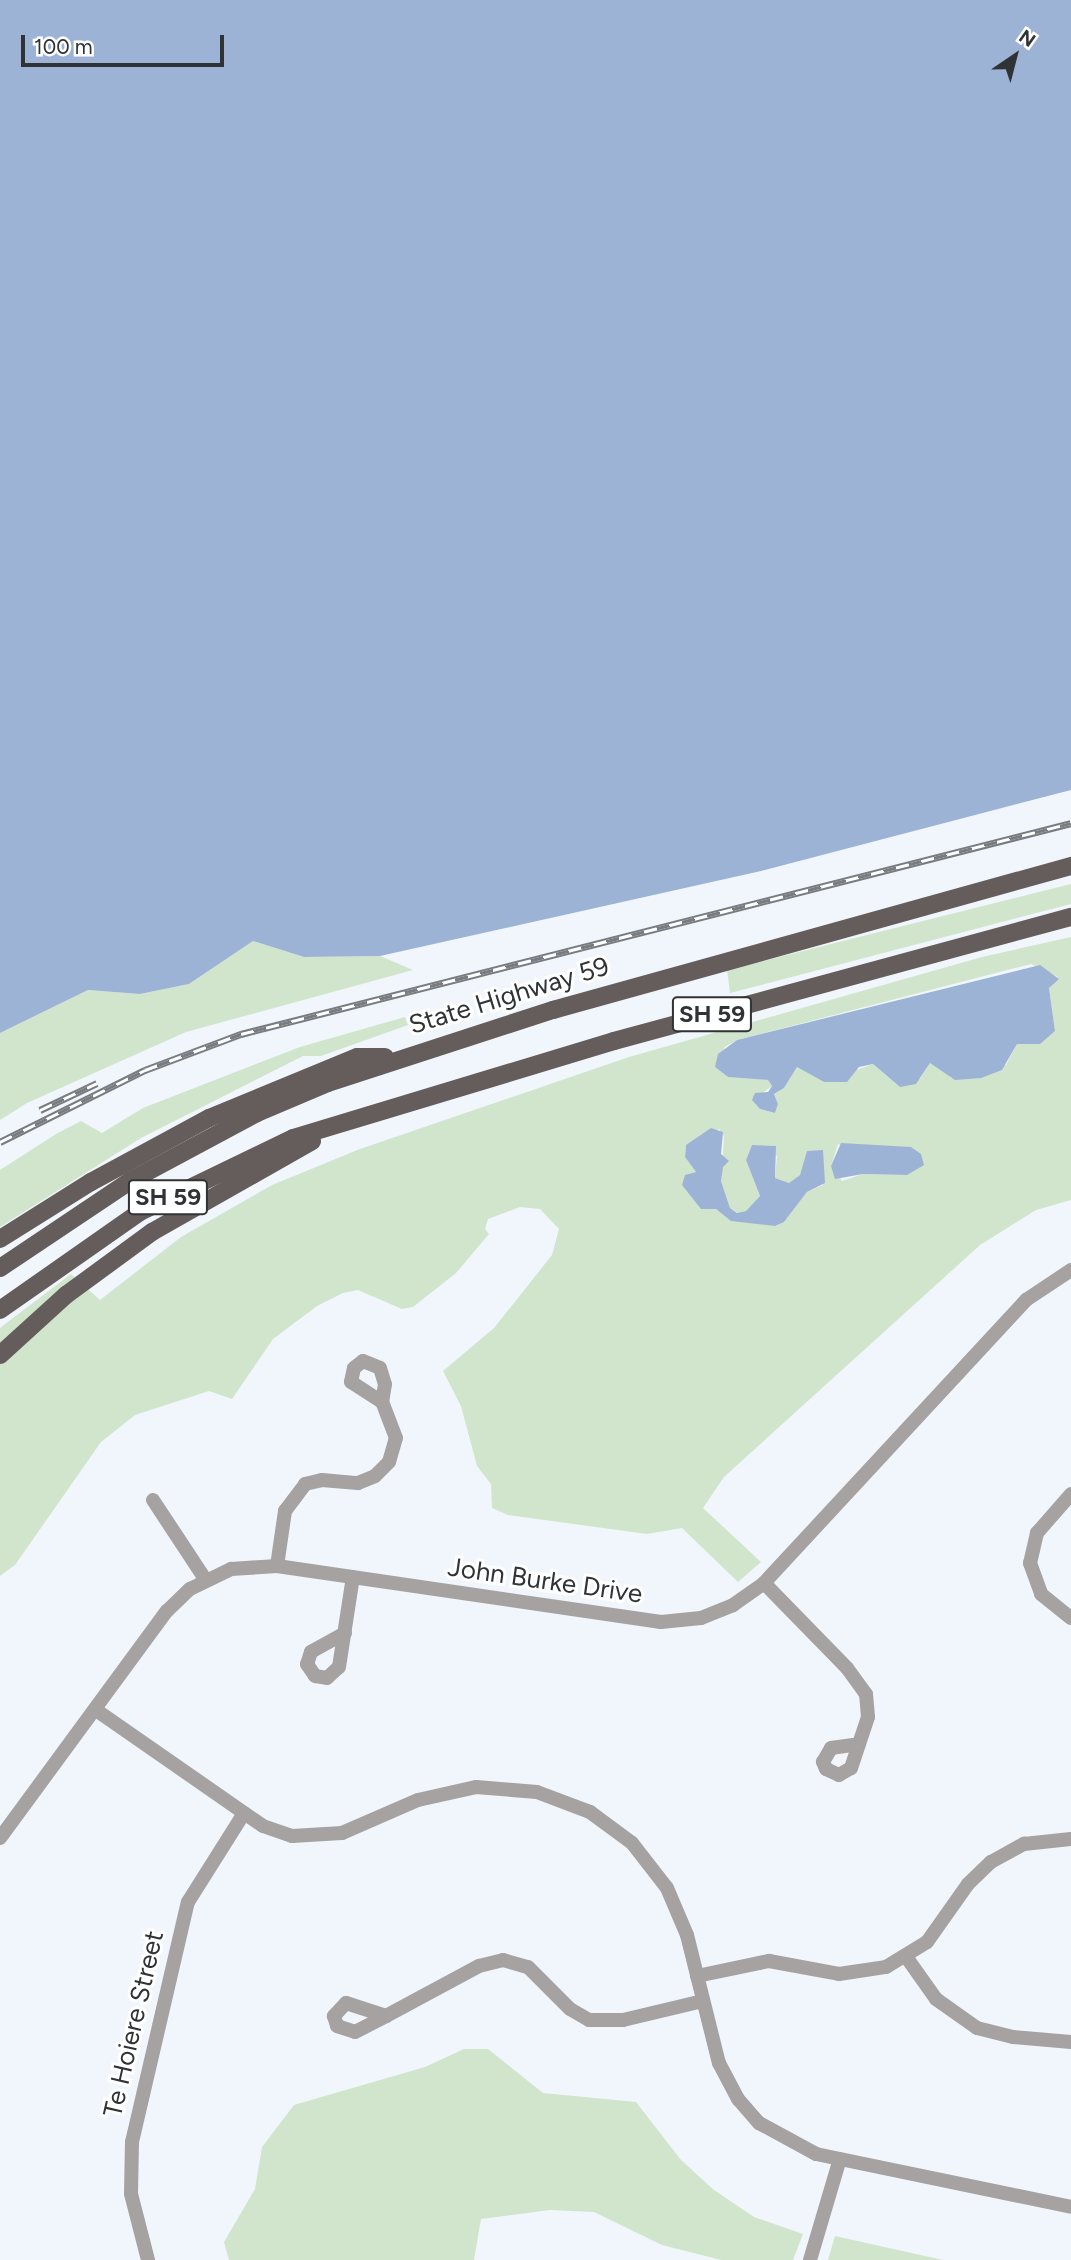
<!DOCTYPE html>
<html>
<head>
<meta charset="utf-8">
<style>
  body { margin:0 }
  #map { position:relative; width:1071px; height:2260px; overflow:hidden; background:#f0f6fc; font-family:Figtree,sans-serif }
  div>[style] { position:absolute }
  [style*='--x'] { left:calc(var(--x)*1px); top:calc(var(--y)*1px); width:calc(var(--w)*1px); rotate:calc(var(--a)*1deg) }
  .green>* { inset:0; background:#d0e5cc }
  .water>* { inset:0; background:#9cb3d5 }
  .minor>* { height:14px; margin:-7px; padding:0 7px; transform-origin:7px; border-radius:7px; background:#a5a2a1 }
  .major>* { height:18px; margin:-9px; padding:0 9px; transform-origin:9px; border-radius:9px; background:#645d5c }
  .rail>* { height:7px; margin-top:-3.5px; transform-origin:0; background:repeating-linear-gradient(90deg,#fff 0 13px,#787c7f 0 26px); box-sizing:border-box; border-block:2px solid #787c7f }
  span { translate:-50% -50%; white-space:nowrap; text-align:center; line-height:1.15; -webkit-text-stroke:6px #fff; paint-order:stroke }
  .shield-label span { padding:2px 5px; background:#fff; border:2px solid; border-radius:5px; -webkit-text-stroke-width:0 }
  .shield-label { font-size:24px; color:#303335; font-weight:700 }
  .street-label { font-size:26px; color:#303335 }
  .north { position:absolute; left:980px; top:21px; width:70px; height:70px; -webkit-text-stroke:5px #fff; paint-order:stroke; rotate:35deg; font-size:19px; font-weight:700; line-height:28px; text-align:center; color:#303335 }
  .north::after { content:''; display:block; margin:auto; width:24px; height:32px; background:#303335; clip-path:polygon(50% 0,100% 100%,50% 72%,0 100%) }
  .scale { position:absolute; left:21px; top:35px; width:203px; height:32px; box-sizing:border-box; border:4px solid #303335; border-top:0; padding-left:9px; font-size:21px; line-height:24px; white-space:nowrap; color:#303335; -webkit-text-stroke:5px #fff; paint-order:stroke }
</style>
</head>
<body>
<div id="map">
  <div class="green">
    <div style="clip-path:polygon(1071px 884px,1071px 904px,730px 993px,727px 970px)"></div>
    <div style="clip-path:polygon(evenodd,1071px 937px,1071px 1200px,1036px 1210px,980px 1245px,724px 1477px,703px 1508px,761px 1562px,738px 1582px,682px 1528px,647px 1534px,508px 1515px,492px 1508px,491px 1484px,477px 1466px,461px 1406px,443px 1371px,494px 1328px,552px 1255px,559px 1229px,540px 1209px,520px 1207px,488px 1219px,485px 1229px,489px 1234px,456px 1273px,413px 1307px,402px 1309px,358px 1290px,343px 1293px,317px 1306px,273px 1339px,232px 1399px,209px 1391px,135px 1415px,101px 1442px,15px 1565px,0 1576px,0 1328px,71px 1274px,100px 1300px,181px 1237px,272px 1185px,360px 1149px,629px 1057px,982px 957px,1071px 937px,1031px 964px,1058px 977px,1049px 988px,1055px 1031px,1032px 1044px,1017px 1044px,1006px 1065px,951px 1078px,941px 1066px,930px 1063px,920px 1079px,900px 1087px,873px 1064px,824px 1082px,797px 1067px,784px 1088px,774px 1094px,778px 1104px,775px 1113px,760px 1109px,761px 1094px,772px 1086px,768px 1080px,728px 1077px,715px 1067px,725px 1047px,737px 1040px,1031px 964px,1071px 937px,719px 1129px,724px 1137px,721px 1181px,730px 1208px,738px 1213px,746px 1211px,760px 1196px,746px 1160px,752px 1145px,777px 1156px,775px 1178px,789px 1183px,800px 1175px,806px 1157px,823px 1150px,823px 1185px,807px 1192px,784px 1222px,775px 1226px,729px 1219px,716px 1209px,701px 1209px,689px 1192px,687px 1175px,696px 1172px,685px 1157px,686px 1145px,719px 1129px,1071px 937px,838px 1144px,907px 1175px,863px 1174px,842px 1181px,831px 1166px,838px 1144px)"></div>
    <div style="clip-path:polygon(253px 941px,304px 957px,380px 956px,413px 970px,186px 1032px,27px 1103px,0 1120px,0 1033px,88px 990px,140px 994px,189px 984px)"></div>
    <div style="clip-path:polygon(405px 1017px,408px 1025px,321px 1056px,303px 1056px,141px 1138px,0 1227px,0 1170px,56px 1134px,81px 1121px,102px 1133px,143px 1108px,300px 1047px)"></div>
    <div style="clip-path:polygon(464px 2049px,488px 2049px,543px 2093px,636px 2102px,681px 2160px,714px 2190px,754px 2217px,803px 2234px,793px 2260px,721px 2260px,662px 2245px,594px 2212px,550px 2210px,481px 2219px,474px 2260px,229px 2260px,224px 2242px,255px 2189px,262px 2147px,294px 2105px,425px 2067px)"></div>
    <div style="clip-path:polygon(835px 2236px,943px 2260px,828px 2260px)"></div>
  </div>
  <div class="water">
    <div style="clip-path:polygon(0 0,1071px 0,1071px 790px,761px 871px,380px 956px,304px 957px,253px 941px,189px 984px,140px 994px,88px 990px,0 1033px)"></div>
    <div style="clip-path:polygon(1040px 965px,1059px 979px,1049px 988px,1055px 1031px,1040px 1044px,1017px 1044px,1002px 1070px,981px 1078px,955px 1080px,930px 1063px,916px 1084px,900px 1087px,873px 1064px,859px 1067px,847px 1082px,824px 1082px,797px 1067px,784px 1088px,774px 1094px,778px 1104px,775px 1113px,760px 1109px,752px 1100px,755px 1093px,768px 1092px,772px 1086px,768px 1080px,728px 1077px,715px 1067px,718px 1054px,737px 1040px)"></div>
    <div style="clip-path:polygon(711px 1128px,723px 1132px,721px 1154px,729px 1161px,723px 1167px,721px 1181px,730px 1208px,737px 1213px,746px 1211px,760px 1196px,746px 1160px,752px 1145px,776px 1146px,775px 1178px,789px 1183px,800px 1175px,807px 1151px,823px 1150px,825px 1183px,807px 1192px,784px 1222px,775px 1226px,731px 1221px,716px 1209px,701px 1209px,682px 1185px,685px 1175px,696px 1172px,685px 1157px,686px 1145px)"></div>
    <div style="clip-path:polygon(841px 1143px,911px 1147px,921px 1154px,924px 1165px,907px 1175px,863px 1174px,835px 1179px,831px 1166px)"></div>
  </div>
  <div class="minor">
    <div style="--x:363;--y:1361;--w:18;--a:22"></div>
    <div style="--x:380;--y:1368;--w:17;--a:73"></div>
    <div style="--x:385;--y:1384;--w:18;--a:99"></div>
    <div style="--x:382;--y:1402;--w:37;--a:-147"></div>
    <div style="--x:351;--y:1382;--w:14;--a:-78"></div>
    <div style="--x:354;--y:1368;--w:11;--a:-38"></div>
    <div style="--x:1071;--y:1494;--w:52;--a:131.1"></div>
    <div style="--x:1037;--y:1533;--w:31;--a:103"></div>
    <div style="--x:1030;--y:1563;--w:33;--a:70"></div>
    <div style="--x:1041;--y:1594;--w:38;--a:39"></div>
    <div style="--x:153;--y:1500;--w:95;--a:56.6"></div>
    <div style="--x:277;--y:1566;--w:56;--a:-81.7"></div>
    <div style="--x:285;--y:1511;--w:34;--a:-53"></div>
    <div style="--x:305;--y:1484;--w:17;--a:-13"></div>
    <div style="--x:322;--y:1480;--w:36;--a:5"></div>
    <div style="--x:358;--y:1483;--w:18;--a:-22"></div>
    <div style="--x:375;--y:1476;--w:20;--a:-45"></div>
    <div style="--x:389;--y:1462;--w:25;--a:-74"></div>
    <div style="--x:396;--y:1438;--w:39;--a:-111"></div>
    <div style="--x:764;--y:1583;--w:119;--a:45.7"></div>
    <div style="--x:847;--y:1668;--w:32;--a:54"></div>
    <div style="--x:866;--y:1694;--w:23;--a:85"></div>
    <div style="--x:868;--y:1717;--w:54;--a:108.4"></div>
    <div style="--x:851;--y:1768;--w:14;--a:150"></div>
    <div style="--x:839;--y:1775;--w:14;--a:-155"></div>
    <div style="--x:826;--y:1769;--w:8;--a:-113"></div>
    <div style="--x:823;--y:1762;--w:16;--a:-60"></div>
    <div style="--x:831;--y:1748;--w:28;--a:-8"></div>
    <div style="--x:345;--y:1633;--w:39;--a:151"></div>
    <div style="--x:311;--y:1652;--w:13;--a:108"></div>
    <div style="--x:307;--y:1664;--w:14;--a:56"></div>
    <div style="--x:315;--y:1676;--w:12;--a:9"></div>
    <div style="--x:327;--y:1678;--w:16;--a:-43"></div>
    <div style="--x:339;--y:1667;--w:91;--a:-81.2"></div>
    <div style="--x:96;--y:1710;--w:203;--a:34.8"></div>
    <div style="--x:263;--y:1826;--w:31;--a:19"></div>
    <div style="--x:292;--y:1836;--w:50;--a:-3.4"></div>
    <div style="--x:342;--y:1833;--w:83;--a:-23.5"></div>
    <div style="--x:418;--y:1800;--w:59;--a:-12.6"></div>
    <div style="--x:476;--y:1787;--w:61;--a:4.7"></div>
    <div style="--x:537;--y:1792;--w:57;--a:20.7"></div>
    <div style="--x:590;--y:1812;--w:52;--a:36.4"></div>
    <div style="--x:632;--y:1843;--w:57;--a:52.1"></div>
    <div style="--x:667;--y:1888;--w:51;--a:66.9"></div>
    <div style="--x:687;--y:1935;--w:132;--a:76"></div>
    <div style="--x:719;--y:2063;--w:41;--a:62.2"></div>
    <div style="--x:738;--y:2099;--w:32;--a:49"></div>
    <div style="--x:759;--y:2123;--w:65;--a:28.5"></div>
    <div style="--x:816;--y:2154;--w:260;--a:11.7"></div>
    <div style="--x:0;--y:1838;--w:282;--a:-53.7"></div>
    <div style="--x:167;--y:1611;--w:32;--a:-44"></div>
    <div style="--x:190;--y:1589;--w:46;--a:-26"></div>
    <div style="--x:231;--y:1569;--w:46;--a:-3.7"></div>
    <div style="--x:277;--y:1566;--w:388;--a:8.3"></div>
    <div style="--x:661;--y:1622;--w:40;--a:-5.7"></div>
    <div style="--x:701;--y:1618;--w:35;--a:-22"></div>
    <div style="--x:733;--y:1605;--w:38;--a:-35"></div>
    <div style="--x:764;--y:1583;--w:386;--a:-47.2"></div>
    <div style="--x:1026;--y:1300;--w:54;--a:-33.7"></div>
    <div style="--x:907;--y:1958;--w:50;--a:54.7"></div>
    <div style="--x:936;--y:1999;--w:50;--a:35.3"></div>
    <div style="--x:977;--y:2028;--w:37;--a:14"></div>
    <div style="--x:1013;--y:2037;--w:58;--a:4.9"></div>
    <div style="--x:697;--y:1976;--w:74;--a:-11.8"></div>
    <div style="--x:769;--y:1961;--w:71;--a:10.5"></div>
    <div style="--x:839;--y:1974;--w:48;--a:-8.5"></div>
    <div style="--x:886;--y:1967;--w:48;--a:-31.4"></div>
    <div style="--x:927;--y:1942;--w:71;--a:-54.7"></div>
    <div style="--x:968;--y:1884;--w:32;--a:-44"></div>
    <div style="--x:991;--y:1862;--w:38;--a:-29"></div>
    <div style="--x:1024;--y:1844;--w:47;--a:-6.1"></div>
    <div style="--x:386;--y:2016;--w:42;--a:-162"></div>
    <div style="--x:346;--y:2003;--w:18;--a:133"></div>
    <div style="--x:334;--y:2016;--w:10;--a:73"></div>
    <div style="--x:337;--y:2026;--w:19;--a:18"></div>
    <div style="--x:355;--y:2032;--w:35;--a:-27"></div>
    <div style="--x:386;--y:2016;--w:106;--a:-28.3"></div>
    <div style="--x:479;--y:1966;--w:25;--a:-14"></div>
    <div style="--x:503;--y:1960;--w:26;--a:16"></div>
    <div style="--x:528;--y:1967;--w:59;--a:45"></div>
    <div style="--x:570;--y:2009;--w:22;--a:30"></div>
    <div style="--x:589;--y:2020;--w:34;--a:0"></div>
    <div style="--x:623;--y:2020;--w:82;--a:-13.4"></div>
    <div style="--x:148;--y:2260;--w:68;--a:-104.4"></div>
    <div style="--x:131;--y:2194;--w:52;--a:-88.9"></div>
    <div style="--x:132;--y:2142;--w:246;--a:-76.9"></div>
    <div style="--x:188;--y:1902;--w:105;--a:-57.8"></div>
    <div style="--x:810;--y:2260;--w:105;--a:-73.5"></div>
  </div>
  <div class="major">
    <div style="--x:0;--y:1239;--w:107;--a:-32.1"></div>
    <div style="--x:91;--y:1182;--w:134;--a:-28.5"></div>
    <div style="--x:209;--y:1118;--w:160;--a:-22.4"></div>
    <div style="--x:357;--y:1057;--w:28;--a:0"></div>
    <div style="--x:0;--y:1268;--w:156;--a:-33.8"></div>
    <div style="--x:130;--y:1181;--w:144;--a:-28.2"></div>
    <div style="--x:257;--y:1113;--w:77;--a:-22.9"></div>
    <div style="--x:328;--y:1083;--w:237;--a:-18"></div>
    <div style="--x:553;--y:1010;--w:538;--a:-15.54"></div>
    <div style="--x:0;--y:1310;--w:171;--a:-35"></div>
    <div style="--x:140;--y:1212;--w:170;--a:-25.8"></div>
    <div style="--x:293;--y:1138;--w:335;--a:-16.8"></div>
    <div style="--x:614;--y:1041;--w:474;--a:-15.2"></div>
    <div style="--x:0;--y:1355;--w:89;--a:-42.3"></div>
    <div style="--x:66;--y:1295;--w:107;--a:-36.2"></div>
    <div style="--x:152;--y:1232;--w:184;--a:-29.6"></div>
  </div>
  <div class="rail">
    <div style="--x:40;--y:1110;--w:63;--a:-25.3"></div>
    <div style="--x:0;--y:1142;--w:162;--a:-26.4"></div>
    <div style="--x:145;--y:1070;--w:103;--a:-20.6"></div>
    <div style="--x:241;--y:1034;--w:856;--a:-14.26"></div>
  </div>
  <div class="shield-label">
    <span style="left:712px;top:1014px">SH 59</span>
    <span style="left:168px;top:1197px">SH 59</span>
  </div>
  <div class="street-label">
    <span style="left:509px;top:996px;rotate:-17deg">State Highway 59</span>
    <span style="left:545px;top:1581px;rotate:8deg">John Burke Drive</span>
    <span style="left:134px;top:2024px;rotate:-77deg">Te Hoiere Street</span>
  </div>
  <div class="north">N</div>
  <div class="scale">100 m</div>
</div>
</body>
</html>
